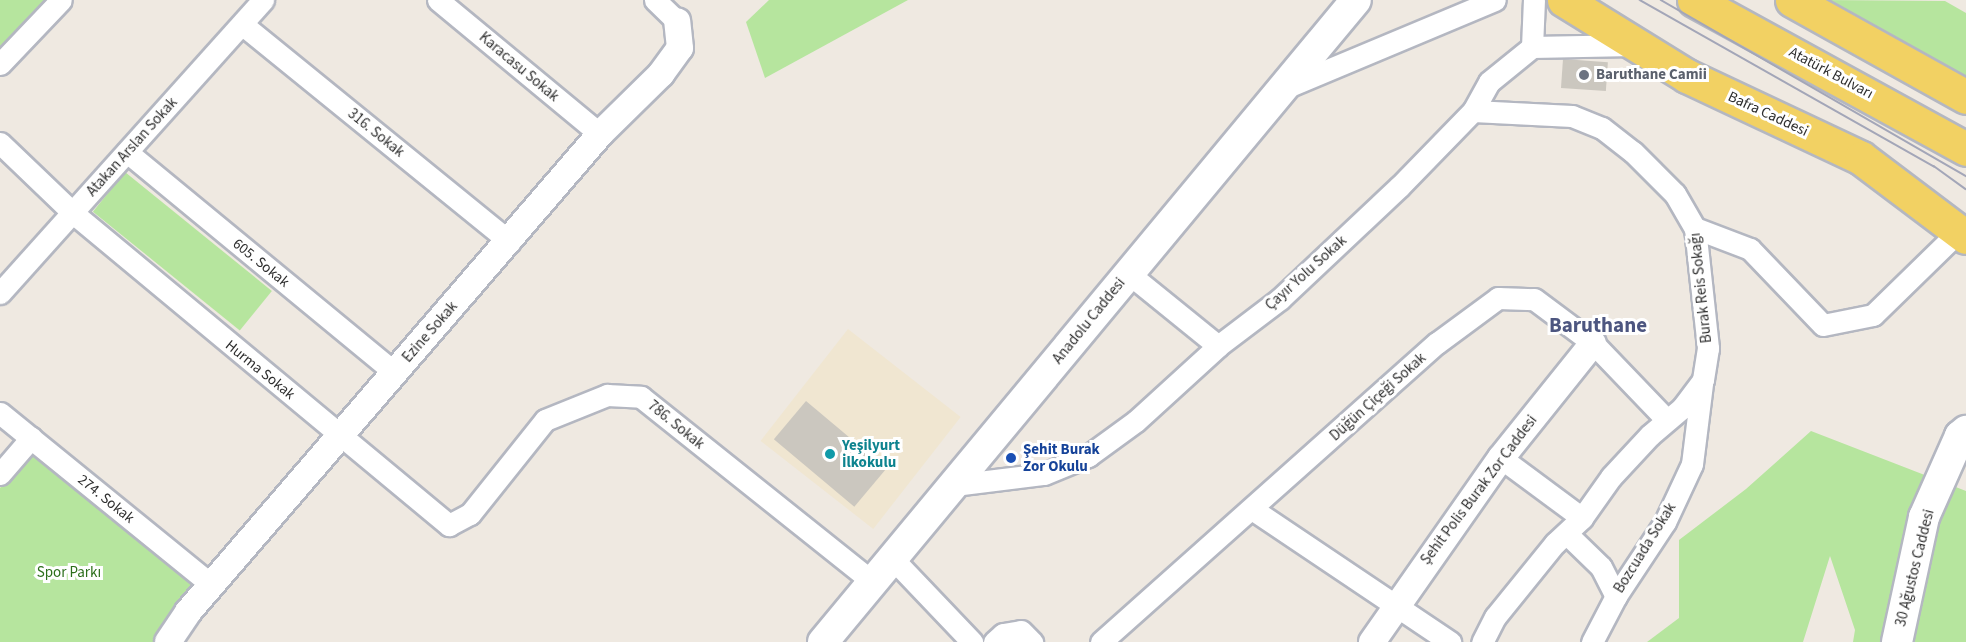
<!DOCTYPE html>
<html>
<head>
<meta charset="utf-8">
<style>
  body { margin:0 }
  #map { position:relative; width:1966px; height:642px; overflow:hidden; background:#efe9e1; font-family:"Source Sans 3",sans-serif }
  div>[style] { position:absolute }
  [style*='--x'] { left:calc(var(--x)*1px); top:calc(var(--y)*1px); width:calc(var(--w)*1px); rotate:calc(var(--a)*1deg) }
  .education>* { inset:0; background:#f0e6d1; transform-origin:0 0 }
  .green>* { inset:0; background:#b6e59e; transform-origin:0 0 }
  .building>* { inset:0; background:#cbc7bf; transform-origin:0 0 }
  .roads { filter:drop-shadow(2px 0 #b4b7c1) drop-shadow(-2px 0 #b4b7c1) drop-shadow(0 2px #b4b7c1) drop-shadow(0 -2px #b4b7c1) }
  .minor>* { height:21px; margin:-10.5px; padding:0 10.5px; transform-origin:10.5px; border-radius:10.5px; background:#fff }
  .tertiary>* { height:26px; margin:-13px; padding:0 13px; transform-origin:13px; border-radius:13px; background:#fff }
  .secondary>* { height:30px; margin:-15px; padding:0 15px; transform-origin:15px; border-radius:15px; background:#fff }
  .primary>* { height:33px; margin:-16.5px; padding:0 16.5px; transform-origin:16.5px; border-radius:16.5px; background:#f2d163 }
  .tram>* { height:1.5px; margin:-0.75px; padding:0 0.75px; transform-origin:0.75px; border-radius:0.75px; background:#a3a6b8 }
  .dots>* { width:16px; height:16px; translate:-50% -50%; box-sizing:border-box; border:3px solid #fff; border-radius:50% }
  span { translate:-50% -50%; white-space:nowrap; text-align:center; line-height:1.15; -webkit-text-stroke:6px #fff; paint-order:stroke }
  .street-label { font-size:15px; color:#2e2e2e }
  .worship-label { font-size:15px; color:#5b616d; font-weight:700 }
  .left { translate:0 -50%; text-align:left }
  .culture-label { font-size:15px; color:#0d838f; font-weight:700 }
  .transit-label { font-size:15px; color:#164399; font-weight:700 }
  .park-label { font-size:15px; color:#2c6e1b }
  .district-label { font-size:21px; color:#4d5680; font-weight:700 }
</style>
</head>
<body>
<div id="map">
  <div class="education">
    <div style="left:848px;top:329px;width:143px;height:142px;rotate:38deg"></div>
  </div>
  <div class="green">
    <div style="clip-path:polygon(0 0,53px 0,0 55px)"></div>
    <div style="clip-path:polygon(769px 0,908px 0,765px 78px,746px 22px)"></div>
    <div style="clip-path:polygon(1824px 0,1945px 1px,1966px 13px,1966px 78px)"></div>
    <div style="left:125px;top:172px;width:189px;height:51px;rotate:39deg"></div>
    <div style="clip-path:polygon(1811px 431px,1966px 491px,1966px 642px,1853px 642px,1855px 630px,1830px 556px,1803px 642px,1647px 642px,1679px 618px,1679px 540px,1746px 489px)"></div>
    <div style="clip-path:polygon(30px 453px,195px 582px,153px 642px,0 642px,0 488px)"></div>
  </div>
  <div class="building">
    <div style="left:1563px;top:59px;width:45px;height:29px;rotate:4deg"></div>
    <div style="left:806px;top:401px;width:105px;height:50px;rotate:40deg"></div>
  </div>
  <div class="roads">
    <div class="minor">
      <div style="--x:438;--y:0;--w:210;--a:39.6"></div>
      <div style="--x:655;--y:0;--w:30;--a:44"></div>
      <div style="--x:243;--y:25;--w:344;--a:39.1"></div>
      <div style="--x:1532;--y:47;--w:47;--a:-87.6"></div>
      <div style="--x:0;--y:64;--w:88;--a:-46.4"></div>
      <div style="--x:1287;--y:87;--w:225;--a:-22.7"></div>
      <div style="--x:1473;--y:111;--w:99;--a:2.9"></div>
      <div style="--x:1572;--y:116;--w:32;--a:22"></div>
      <div style="--x:1602;--y:128;--w:39;--a:38"></div>
      <div style="--x:1633;--y:152;--w:59;--a:45"></div>
      <div style="--x:1675;--y:194;--w:39;--a:60"></div>
      <div style="--x:1695;--y:228;--w:121;--a:83.8"></div>
      <div style="--x:1708;--y:348;--w:32;--a:99"></div>
      <div style="--x:1703;--y:380;--w:35;--a:127"></div>
      <div style="--x:1682;--y:408;--w:42;--a:139.8"></div>
      <div style="--x:1650;--y:435;--w:57;--a:132.9"></div>
      <div style="--x:1611;--y:477;--w:50;--a:125.3"></div>
      <div style="--x:1582;--y:518;--w:37;--a:137"></div>
      <div style="--x:1555;--y:543;--w:95;--a:129"></div>
      <div style="--x:1495;--y:617;--w:28;--a:117"></div>
      <div style="--x:0;--y:143;--w:101;--a:43.8"></div>
      <div style="--x:73;--y:213;--w:489;--a:39.7"></div>
      <div style="--x:449;--y:525;--w:24;--a:-28"></div>
      <div style="--x:470;--y:514;--w:120;--a:-51.4"></div>
      <div style="--x:545;--y:420;--w:67;--a:-22"></div>
      <div style="--x:607;--y:395;--w:34;--a:3"></div>
      <div style="--x:641;--y:397;--w:298;--a:38.6"></div>
      <div style="--x:127;--y:152;--w:347;--a:39.5"></div>
      <div style="--x:1695;--y:228;--w:59;--a:20.9"></div>
      <div style="--x:1750;--y:249;--w:105;--a:46.2"></div>
      <div style="--x:1823;--y:325;--w:51;--a:-11.3"></div>
      <div style="--x:1873;--y:315;--w:120;--a:-44.3"></div>
      <div style="--x:1128;--y:273;--w:116;--a:39"></div>
      <div style="--x:0;--y:293;--w:394;--a:-48.1"></div>
      <div style="--x:0;--y:413;--w:273;--a:39.1"></div>
      <div style="--x:1501;--y:458;--w:101;--a:36.5"></div>
      <div style="--x:0;--y:474;--w:48;--a:-49.3"></div>
      <div style="--x:954;--y:485;--w:91;--a:-7"></div>
      <div style="--x:1044;--y:474;--w:48;--a:-22.2"></div>
      <div style="--x:1088;--y:456;--w:59;--a:-36.1"></div>
      <div style="--x:1136;--y:421;--w:111;--a:-42.4"></div>
      <div style="--x:1218;--y:346;--w:78;--a:-37.2"></div>
      <div style="--x:1280;--y:299;--w:163;--a:-43.3"></div>
      <div style="--x:1399;--y:187;--w:106;--a:-45.8"></div>
      <div style="--x:1473;--y:111;--w:33;--a:-61"></div>
      <div style="--x:1489;--y:82;--w:55;--a:-39.1"></div>
      <div style="--x:1532;--y:47;--w:101;--a:-1.1"></div>
      <div style="--x:1252;--y:509;--w:239;--a:33.9"></div>
      <div style="--x:1567;--y:534;--w:47;--a:44.1"></div>
      <div style="--x:1601;--y:567;--w:33;--a:63"></div>
      <div style="--x:893;--y:559;--w:115;--a:46.4"></div>
      <div style="--x:994;--y:642;--w:12;--a:-42"></div>
      <div style="--x:1003;--y:634;--w:18;--a:-9"></div>
      <div style="--x:1021;--y:631;--w:16;--a:45"></div>
      <div style="--x:1101;--y:642;--w:450;--a:-41.7"></div>
      <div style="--x:1437;--y:343;--w:76;--a:-36.4"></div>
      <div style="--x:1498;--y:298;--w:36;--a:2"></div>
      <div style="--x:1534;--y:299;--w:74;--a:36.7"></div>
      <div style="--x:1593;--y:343;--w:105;--a:46.2"></div>
      <div style="--x:1592;--y:642;--w:52;--a:-62.4"></div>
      <div style="--x:1616;--y:596;--w:89;--a:-56.5"></div>
      <div style="--x:1665;--y:522;--w:64;--a:-65"></div>
      <div style="--x:1692;--y:464;--w:81;--a:-82.9"></div>
    </div>
    <div class="tertiary">
      <div style="--x:168;--y:642;--w:36;--a:-56"></div>
      <div style="--x:188;--y:612;--w:631;--a:-49.24"></div>
      <div style="--x:600;--y:134;--w:86;--a:-44.5"></div>
      <div style="--x:661;--y:74;--w:32;--a:-54"></div>
      <div style="--x:680;--y:48;--w:27;--a:-96"></div>
      <div style="--x:1372;--y:642;--w:225;--a:-55"></div>
      <div style="--x:1501;--y:458;--w:147;--a:-51.3"></div>
    </div>
    <div class="secondary">
      <div style="--x:823;--y:642;--w:834;--a:-50.3"></div>
      <div style="--x:1897;--y:642;--w:128;--a:-77.8"></div>
      <div style="--x:1924;--y:517;--w:89;--a:-66"></div>
      <div style="--x:1960;--y:436;--w:8;--a:-40"></div>
    </div>
    <div class="primary">
      <div style="--x:1564;--y:0;--w:145;--a:31.7"></div>
      <div style="--x:1687;--y:76;--w:192;--a:25.2"></div>
      <div style="--x:1861;--y:158;--w:131;--a:37"></div>
      <div style="--x:1694;--y:0;--w:310;--a:28.7"></div>
      <div style="--x:1792;--y:0;--w:199;--a:29.1"></div>
    </div>
  </div>
  <div class="tram">
    <div style="--x:1640;--y:0;--w:338;--a:29.5"></div>
    <div style="--x:1934;--y:166;--w:39;--a:36"></div>
    <div style="--x:1661;--y:0;--w:352;--a:30"></div>
  </div>
  <div class="dots">
    <div style="left:1584px;top:75px;background:#6b7280"></div>
    <div style="left:830px;top:454px;background:#0f9aa8"></div>
    <div style="left:1011px;top:458px;background:#1a4fb4"></div>
  </div>
  <div class="street-label">
    <span style="left:519px;top:67px;rotate:40deg">Karacasu Sokak</span>
    <span style="left:1831px;top:73px;rotate:28deg">Atatürk Bulvarı</span>
    <span style="left:1768px;top:114px;rotate:25deg">Bafra Caddesi</span>
    <span style="left:376px;top:133px;rotate:39deg">316. Sokak</span>
    <span style="left:132px;top:147px;rotate:-48deg">Atakan Arslan Sokak</span>
    <span style="left:261px;top:263px;rotate:39deg">605. Sokak</span>
    <span style="left:1306px;top:273px;rotate:-42deg">Çayır Yolu Sokak</span>
    <span style="left:1701px;top:288px;rotate:-96deg">Burak Reis Sokağı</span>
    <span style="left:1089px;top:321px;rotate:-51deg">Anadolu Caddesi</span>
    <span style="left:430px;top:332px;rotate:-49deg">Ezine Sokak</span>
    <span style="left:260px;top:370px;rotate:39deg">Hurma Sokak</span>
    <span style="left:1378px;top:397px;rotate:-42deg">Düğün Çiçeği Sokak</span>
    <span style="left:676px;top:425px;rotate:39deg">786. Sokak</span>
    <span style="left:1479px;top:490px;rotate:-53deg">Şehit Polis Burak Zor Caddesi</span>
    <span style="left:106px;top:499px;rotate:39deg">274. Sokak</span>
    <span style="left:1645px;top:548px;rotate:-58deg">Bozcuada Sokak</span>
    <span style="left:1915px;top:568px;rotate:-76deg">30 Ağustos Caddesi</span>
  </div>
  <div class="worship-label">
    <span class="left" style="left:1596px;top:75px">Baruthane Camii</span>
  </div>
  <div class="culture-label">
    <span class="left" style="left:842px;top:454px">Yeşilyurt<br>İlkokulu</span>
  </div>
  <div class="transit-label">
    <span class="left" style="left:1023px;top:458px">Şehit Burak<br>Zor Okulu</span>
  </div>
  <div class="park-label">
    <span style="left:69px;top:573px">Spor Parkı</span>
  </div>
  <div class="district-label">
    <span style="left:1598px;top:325px">Baruthane</span>
  </div>
</div>
</body>
</html>
